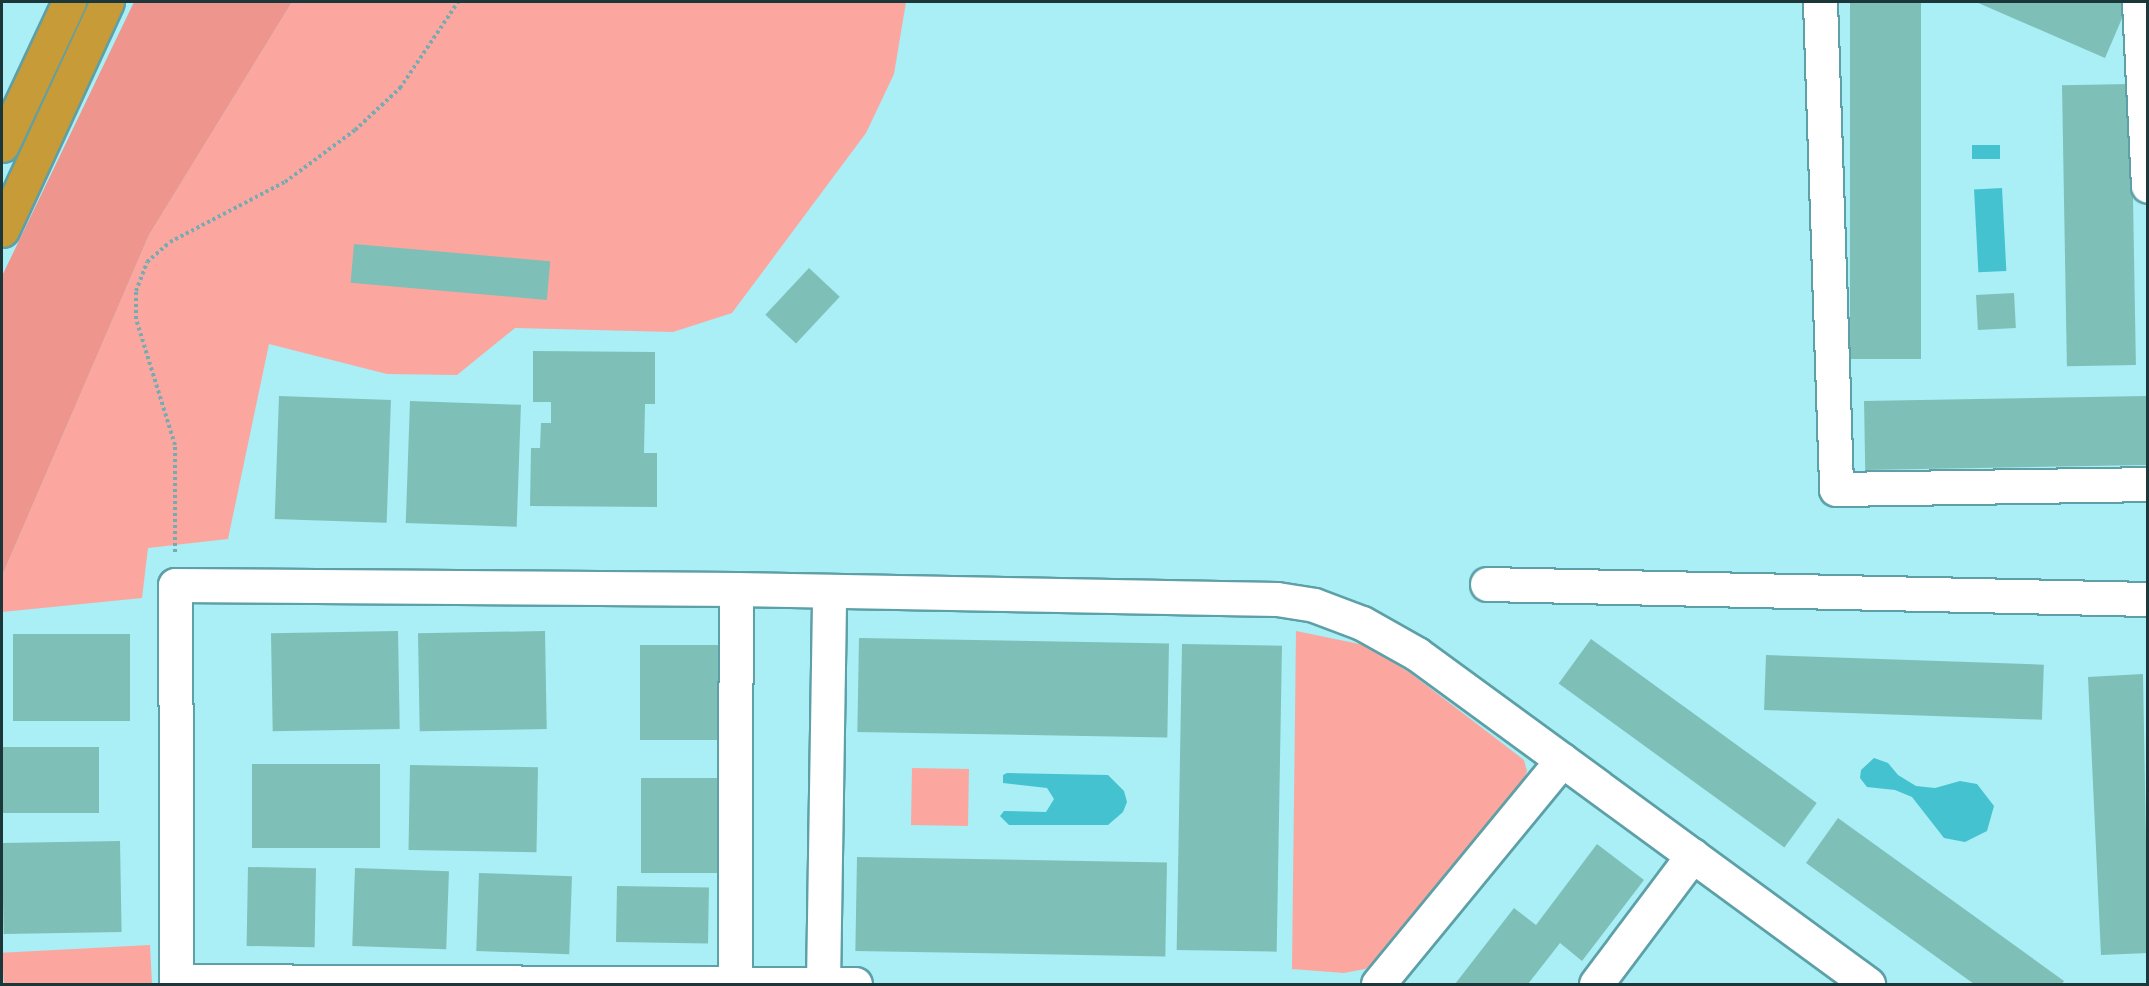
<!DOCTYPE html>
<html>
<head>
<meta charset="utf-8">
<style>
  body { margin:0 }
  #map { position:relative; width:2149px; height:986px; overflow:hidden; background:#aaeef6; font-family:"Fira Sans",sans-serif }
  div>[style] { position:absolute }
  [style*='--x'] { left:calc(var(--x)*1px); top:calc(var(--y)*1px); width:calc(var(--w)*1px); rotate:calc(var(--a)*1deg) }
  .green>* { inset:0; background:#fba7a0; transform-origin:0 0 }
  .forest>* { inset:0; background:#ee958e }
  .water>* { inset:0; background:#45c2cf; transform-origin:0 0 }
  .building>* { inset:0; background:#7ec0b7; transform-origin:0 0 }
  .path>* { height:4px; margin-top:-2px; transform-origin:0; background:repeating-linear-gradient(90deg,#76abb2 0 3px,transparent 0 6px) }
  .roads { filter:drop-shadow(2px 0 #5da0a7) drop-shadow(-2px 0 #5da0a7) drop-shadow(0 2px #5da0a7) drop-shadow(0 -2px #5da0a7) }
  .minor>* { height:33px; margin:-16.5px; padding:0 16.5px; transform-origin:16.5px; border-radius:16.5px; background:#fff }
  .highway>* { height:33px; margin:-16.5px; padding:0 16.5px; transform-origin:16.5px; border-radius:16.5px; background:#c69b38 }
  span { translate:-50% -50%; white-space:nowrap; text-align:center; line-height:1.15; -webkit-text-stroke:4.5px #fff; paint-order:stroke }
  .frame { position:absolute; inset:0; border:3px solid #1b373a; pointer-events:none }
</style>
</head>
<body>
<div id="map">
  <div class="green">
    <div style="clip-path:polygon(292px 2px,906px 2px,894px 74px,866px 133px,732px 313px,673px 332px,515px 328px,457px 375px,387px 374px,269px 344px,228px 539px,148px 548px,142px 598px,2px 612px,2px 576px,149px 235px)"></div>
    <div style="clip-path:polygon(1296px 631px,1364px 645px,1409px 672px,1524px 760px,1527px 771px,1522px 785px,1378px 960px,1365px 969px,1344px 973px,1292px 969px)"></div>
    <div style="left:912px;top:768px;width:57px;height:57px;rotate:1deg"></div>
    <div style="left:150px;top:945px;width:39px;height:148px;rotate:87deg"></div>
  </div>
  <div class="forest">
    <div style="clip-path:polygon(134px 2px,292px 2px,149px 235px,2px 576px,2px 276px)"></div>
  </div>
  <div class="water">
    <div style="left:1972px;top:145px;width:28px;height:14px"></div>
    <div style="left:2002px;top:188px;width:83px;height:28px;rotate:87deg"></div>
    <div style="clip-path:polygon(1874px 758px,1888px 763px,1898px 775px,1916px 786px,1935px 788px,1960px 781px,1977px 784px,1994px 806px,1987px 831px,1965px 842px,1944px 838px,1912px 797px,1895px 790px,1867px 787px,1860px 778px,1861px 770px)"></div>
    <div style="clip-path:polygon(1007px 773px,1108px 775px,1124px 791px,1127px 802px,1123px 812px,1108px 825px,1009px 825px,1000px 816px,1004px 811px,1046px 812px,1054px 799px,1047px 788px,1003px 783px,1003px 775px)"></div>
  </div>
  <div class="building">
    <div style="left:1850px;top:2px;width:71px;height:357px"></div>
    <div style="clip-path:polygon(1976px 2px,2129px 2px,2105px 58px)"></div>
    <div style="left:2131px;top:84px;width:281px;height:69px;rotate:89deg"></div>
    <div style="left:354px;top:244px;width:197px;height:39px;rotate:5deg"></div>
    <div style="left:809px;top:268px;width:42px;height:64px;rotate:43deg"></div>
    <div style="left:2014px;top:293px;width:35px;height:38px;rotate:87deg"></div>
    <div style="clip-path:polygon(533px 351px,655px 352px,655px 404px,645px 404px,644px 453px,657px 453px,657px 507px,530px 506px,531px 448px,540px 448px,541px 423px,551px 423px,551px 402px,533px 402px)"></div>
    <div style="left:279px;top:396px;width:112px;height:123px;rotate:2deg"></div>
    <div style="left:2146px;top:396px;width:69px;height:282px;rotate:89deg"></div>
    <div style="left:410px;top:401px;width:111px;height:122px;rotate:2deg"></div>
    <div style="left:398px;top:631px;width:98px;height:127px;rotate:89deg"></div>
    <div style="left:545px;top:631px;width:98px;height:127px;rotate:89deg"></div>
    <div style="left:13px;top:634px;width:117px;height:87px"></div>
    <div style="left:859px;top:638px;width:310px;height:94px;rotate:1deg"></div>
    <div style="left:1591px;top:639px;width:279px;height:55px;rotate:36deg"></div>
    <div style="left:1182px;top:644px;width:100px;height:306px;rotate:1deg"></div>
    <div style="left:640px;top:645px;width:81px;height:95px"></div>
    <div style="left:1766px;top:655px;width:278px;height:55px;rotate:2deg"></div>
    <div style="clip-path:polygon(2143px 674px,2148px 953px,2101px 955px,2088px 677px)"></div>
    <div style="left:99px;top:747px;width:66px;height:97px;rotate:90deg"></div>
    <div style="left:252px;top:764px;width:128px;height:84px"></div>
    <div style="left:410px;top:765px;width:128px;height:85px;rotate:1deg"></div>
    <div style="left:641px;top:778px;width:81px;height:95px"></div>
    <div style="clip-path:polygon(1838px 818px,2064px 981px,2062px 984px,1974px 984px,1806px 863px)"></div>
    <div style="left:120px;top:841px;width:91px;height:118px;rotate:89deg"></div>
    <div style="clip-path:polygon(1597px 844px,1644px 880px,1582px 961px,1560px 943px,1528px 984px,1455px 984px,1514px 908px,1536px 925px)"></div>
    <div style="left:857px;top:857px;width:310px;height:94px;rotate:1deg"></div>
    <div style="left:248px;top:867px;width:68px;height:79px;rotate:1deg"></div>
    <div style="left:355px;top:868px;width:94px;height:78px;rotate:2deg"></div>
    <div style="left:479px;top:873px;width:93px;height:78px;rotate:2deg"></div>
    <div style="left:617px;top:886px;width:92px;height:56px;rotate:1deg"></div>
  </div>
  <div class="path">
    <div style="--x:175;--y:552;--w:107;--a:-90"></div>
    <div style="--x:175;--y:445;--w:132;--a:-107.2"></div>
    <div style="--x:136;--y:319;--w:28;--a:-90"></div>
    <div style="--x:136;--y:291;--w:31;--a:-69"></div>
    <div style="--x:147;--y:262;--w:30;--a:-41"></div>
    <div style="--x:170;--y:242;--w:130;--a:-27.6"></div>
    <div style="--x:285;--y:182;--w:87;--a:-36.6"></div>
    <div style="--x:355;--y:130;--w:62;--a:-43"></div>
    <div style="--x:400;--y:88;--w:104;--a:-56"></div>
  </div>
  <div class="roads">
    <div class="minor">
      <div style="--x:1820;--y:2;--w:487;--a:88.1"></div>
      <div style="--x:1836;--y:489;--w:312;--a:-0.9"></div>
      <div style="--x:2139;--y:2;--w:184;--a:87.2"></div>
      <div style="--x:1487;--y:584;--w:661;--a:1.3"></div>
      <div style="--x:176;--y:981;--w:679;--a:0.25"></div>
      <div style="--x:735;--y:982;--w:393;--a:-89.9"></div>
      <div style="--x:176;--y:984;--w:399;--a:-90.1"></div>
      <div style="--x:175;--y:585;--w:561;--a:0.41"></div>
      <div style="--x:736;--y:589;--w:541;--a:1.06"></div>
      <div style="--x:1277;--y:599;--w:37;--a:9"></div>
      <div style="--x:1314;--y:605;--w:51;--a:20.6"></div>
      <div style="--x:1362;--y:623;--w:63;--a:29.4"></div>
      <div style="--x:1417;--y:654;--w:559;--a:36.19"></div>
      <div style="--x:823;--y:984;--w:393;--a:-89.1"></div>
      <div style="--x:1378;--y:984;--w:290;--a:-50.6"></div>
      <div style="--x:1596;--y:984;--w:161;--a:-53.1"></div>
    </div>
    <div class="highway">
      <div style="--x:2;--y:145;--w:158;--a:-64.9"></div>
      <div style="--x:2;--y:230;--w:251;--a:-65.3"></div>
    </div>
  </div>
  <div class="frame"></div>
</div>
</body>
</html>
